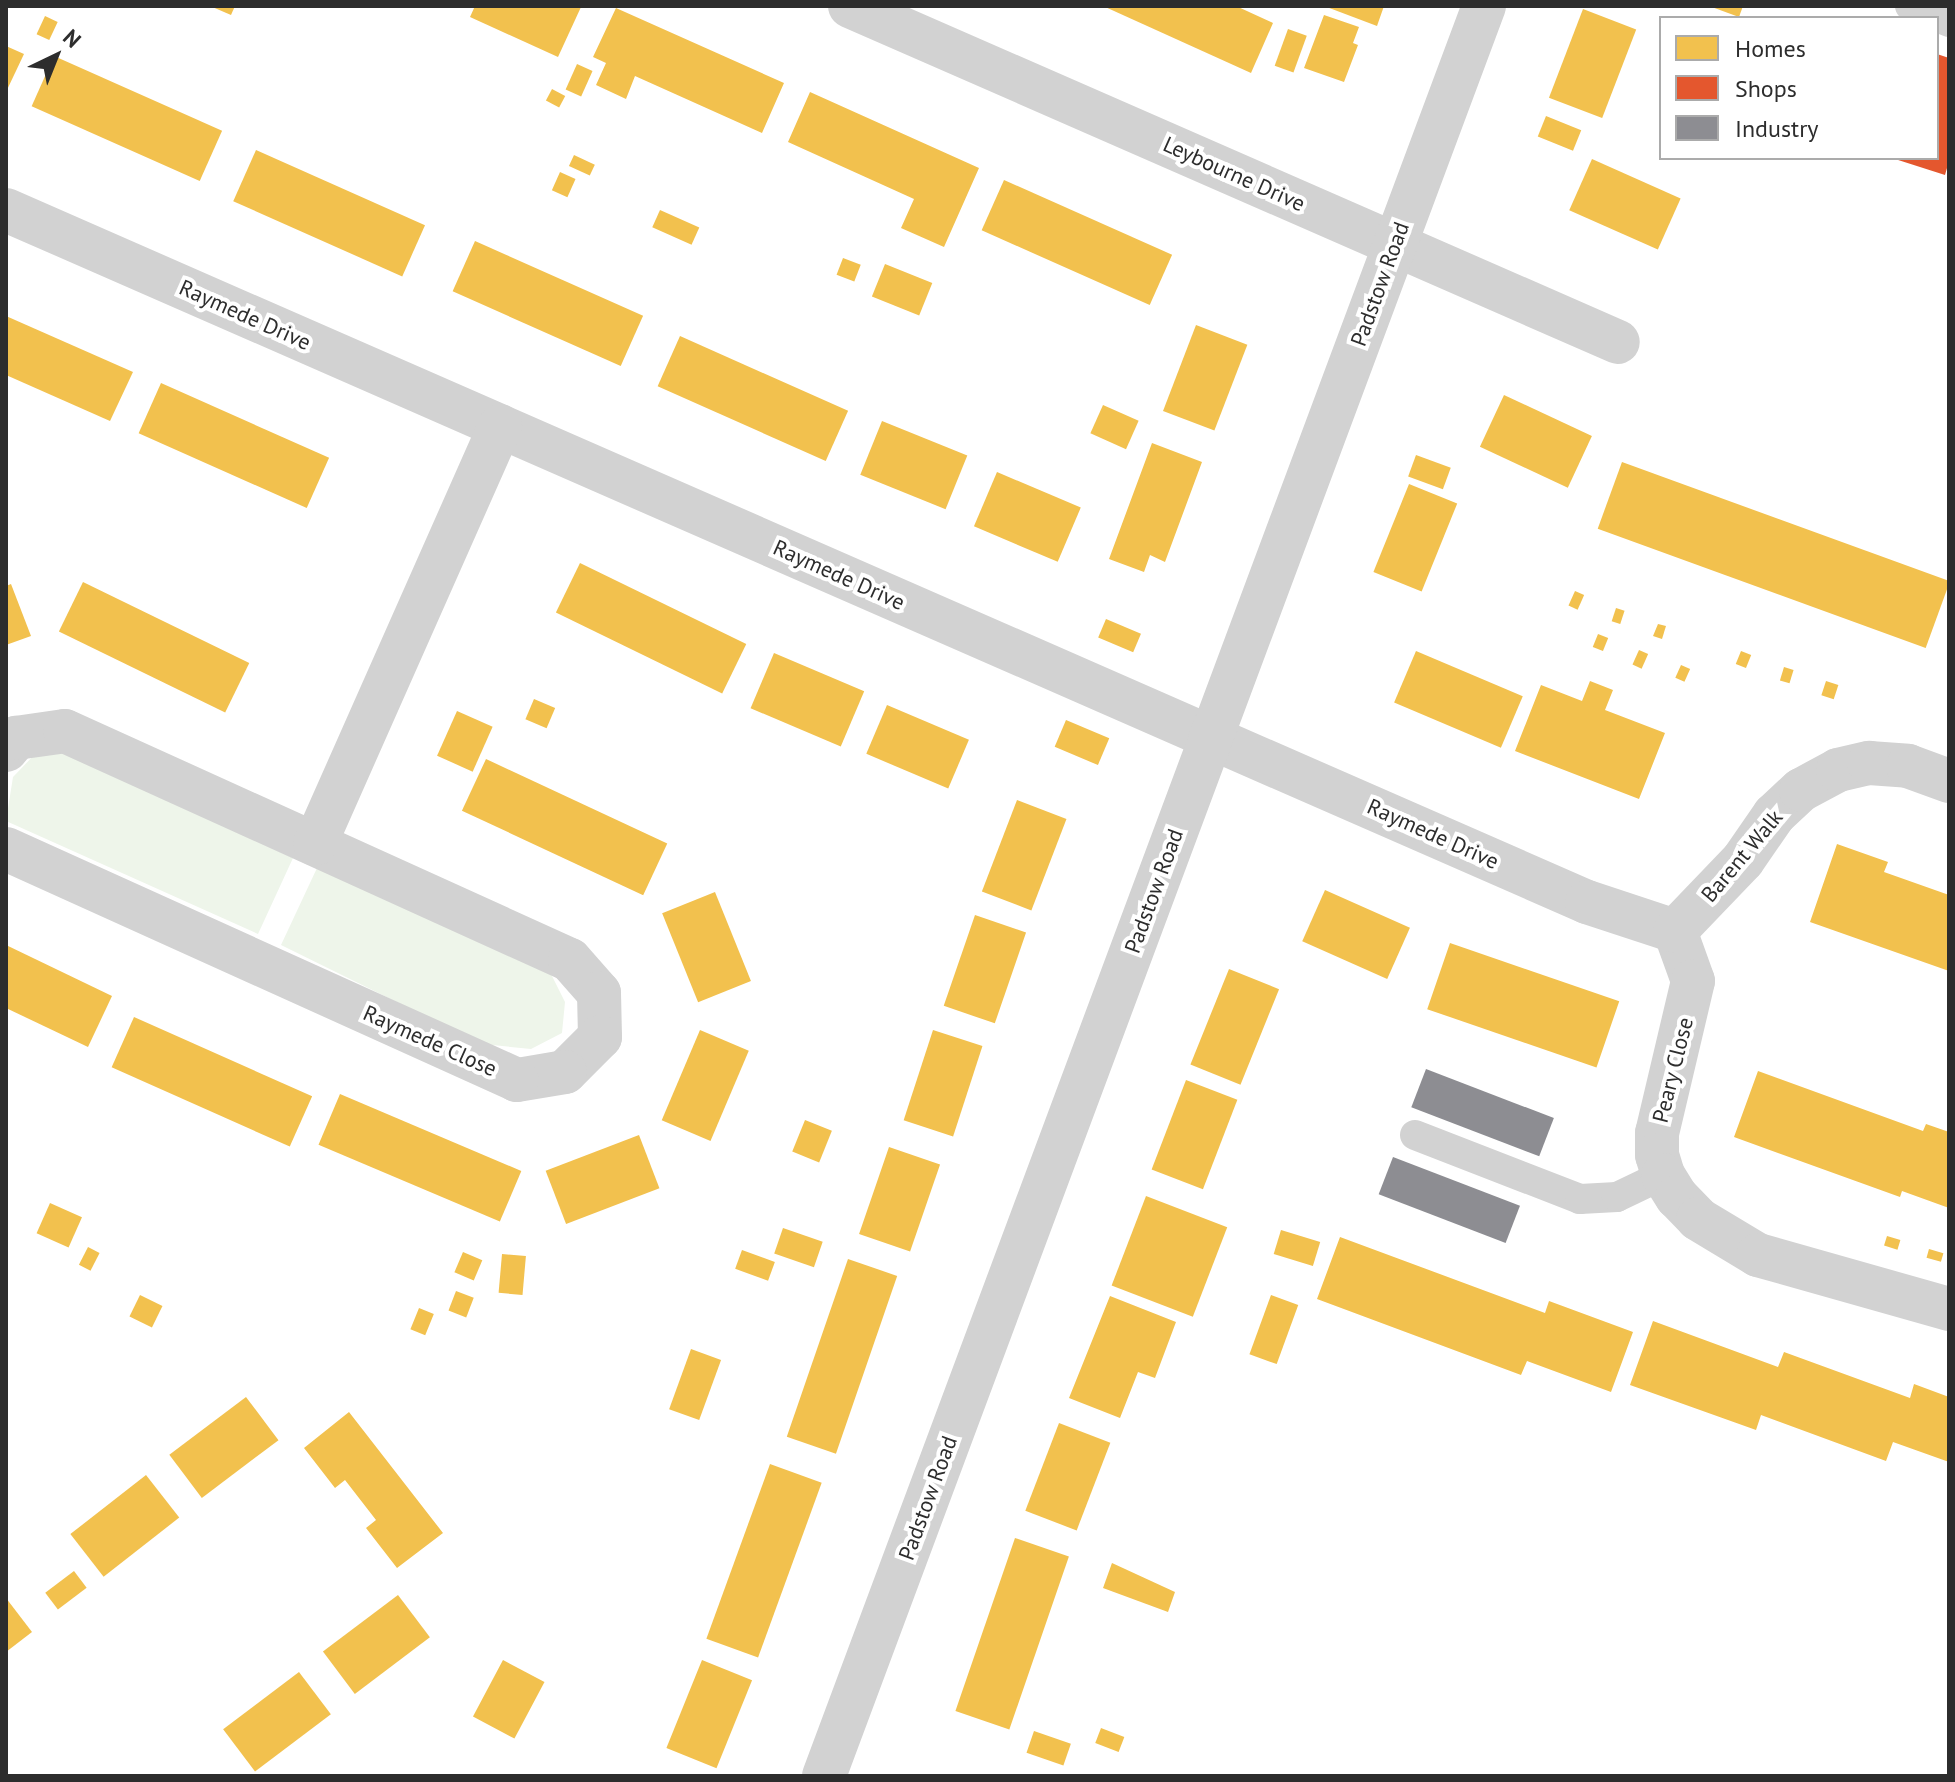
<!DOCTYPE html>
<html>
<head>
<meta charset="utf-8">
<style>
  body { margin:0 }
  #map { position:relative; width:1955px; height:1782px; overflow:hidden; background:#fff; font-family:"PT Sans",sans-serif }
  div>[style] { position:absolute }
  [style*='--x'] { left:calc(var(--x)*1px); top:calc(var(--y)*1px); width:calc(var(--w)*1px); rotate:calc(var(--a)*1deg) }
  .green>* { inset:0; background:#eef5ea }
  .homes>* { inset:0; background:#f2c14e; transform-origin:0 0 }
  .shops>* { inset:0; background:#e4572e }
  .industry>* { inset:0; background:#8d8d92; transform-origin:0 0 }
  .service>* { height:30px; margin:-15px; padding:0 15px; transform-origin:15px; border-radius:15px; background:#d2d2d2 }
  .minor>* { height:44px; margin:-22px; padding:0 22px; transform-origin:22px; border-radius:22px; background:#d2d2d2 }
  span { translate:-50% -50%; white-space:nowrap; text-align:center; line-height:1.15; -webkit-text-stroke:8px #fff; paint-order:stroke }
  .street-label { font-size:22px; color:#2d2d2d }
  .frame { position:absolute; inset:0; border:8px solid #2d2d2d; pointer-events:none }
  .legend { position:absolute; left:1659px; top:16px; width:280px; height:144px; box-sizing:border-box; background:#fff; border:2px solid #ababab; margin:0; padding:10px 14px; list-style:none; font-size:24px; color:#2d2d2d }
  .legend li { display:flex; align-items:center; gap:16px; height:40px }
  .legend b { width:40px; border:2px solid #ababab }
  .north { position:absolute; left:16px; top:16px; width:80px; height:80px; -webkit-text-stroke:6px #fff; paint-order:stroke; rotate:43deg; font-size:22px; font-weight:700; line-height:32px; text-align:center; color:#2d2d2d }
  .north::after { content:''; display:block; margin:auto; width:28px; height:36px; background:#2d2d2d; clip-path:polygon(50% 0,100% 100%,50% 72%,0 100%) }
</style>
</head>
<body>
<div id="map">
  <div class="green">
    <div style="clip-path:polygon(38px 751px,64px 753px,293px 858px,258px 934px,6px 821px,13px 777px)"></div>
    <div style="clip-path:polygon(317px 868px,551px 974px,565px 1002px,562px 1033px,531px 1049px,482px 1044px,281px 945px)"></div>
  </div>
  <div class="homes">
    <div style="clip-path:polygon(210px 6px,235px 6px,231px 15px)"></div>
    <div style="clip-path:polygon(475px 6px,578px 6px,581px 7px,558px 57px,470px 17px)"></div>
    <div style="clip-path:polygon(1103px 6px,1236px 6px,1273px 23px,1251px 73px)"></div>
    <div style="clip-path:polygon(1324px 6px,1384px 6px,1377px 26px)"></div>
    <div style="clip-path:polygon(1709px 6px,1743px 6px,1739px 17px)"></div>
    <div style="clip-path:polygon(616px 8px,784px 83px,762px 133px,635px 76px,626px 99px,596px 85px,606px 63px,593px 57px)"></div>
    <div style="left:1583px;top:9px;width:57px;height:95px;rotate:21deg"></div>
    <div style="clip-path:polygon(1324px 15px,1359px 27px,1353px 43px,1358px 45px,1344px 82px,1304px 68px)"></div>
    <div style="left:45px;top:16px;width:14px;height:20px;rotate:25deg"></div>
    <div style="left:1288px;top:29px;width:20px;height:39px;rotate:20deg"></div>
    <div style="clip-path:polygon(6px 46px,24px 54px,6px 92px)"></div>
    <div style="left:54px;top:56px;width:184px;height:55px;rotate:24deg"></div>
    <div style="left:577px;top:64px;width:17px;height:28px;rotate:24deg"></div>
    <div style="left:552px;top:89px;width:15px;height:13px;rotate:28deg"></div>
    <div style="clip-path:polygon(810px 92px,979px 168px,944px 247px,901px 228px,914px 199px,788px 142px)"></div>
    <div style="left:1546px;top:116px;width:38px;height:22px;rotate:22deg"></div>
    <div style="left:256px;top:150px;width:185px;height:56px;rotate:24deg"></div>
    <div style="left:574px;top:155px;width:23px;height:12px;rotate:25deg"></div>
    <div style="left:1592px;top:159px;width:97px;height:56px;rotate:24deg"></div>
    <div style="left:560px;top:172px;width:17px;height:20px;rotate:24deg"></div>
    <div style="left:1004px;top:180px;width:184px;height:55px;rotate:24deg"></div>
    <div style="left:660px;top:210px;width:43px;height:19px;rotate:24deg"></div>
    <div style="left:475px;top:241px;width:184px;height:55px;rotate:24deg"></div>
    <div style="left:843px;top:258px;width:19px;height:18px;rotate:21deg"></div>
    <div style="left:885px;top:264px;width:51px;height:35px;rotate:22deg"></div>
    <div style="clip-path:polygon(6px 316px,133px 372px,110px 421px,6px 375px)"></div>
    <div style="left:1196px;top:325px;width:55px;height:92px;rotate:21deg"></div>
    <div style="left:680px;top:336px;width:184px;height:55px;rotate:24deg"></div>
    <div style="left:161px;top:383px;width:184px;height:55px;rotate:24deg"></div>
    <div style="left:1504px;top:395px;width:97px;height:57px;rotate:25deg"></div>
    <div style="left:1103px;top:405px;width:39px;height:31px;rotate:24deg"></div>
    <div style="left:882px;top:421px;width:92px;height:58px;rotate:22deg"></div>
    <div style="clip-path:polygon(1152px 443px,1202px 462px,1165px 562px,1150px 555px,1144px 572px,1109px 559px)"></div>
    <div style="left:1416px;top:455px;width:37px;height:23px;rotate:20deg"></div>
    <div style="left:1622px;top:462px;width:349px;height:71px;rotate:20deg"></div>
    <div style="left:997px;top:472px;width:91px;height:59px;rotate:23deg"></div>
    <div style="left:1409px;top:484px;width:52px;height:95px;rotate:22deg"></div>
    <div style="left:580px;top:563px;width:185px;height:55px;rotate:26deg"></div>
    <div style="left:83px;top:582px;width:185px;height:55px;rotate:26deg"></div>
    <div style="clip-path:polygon(11px 584px,31px 636px,6px 645px,6px 586px)"></div>
    <div style="left:1575px;top:591px;width:10px;height:16px;rotate:24deg"></div>
    <div style="left:1616px;top:608px;width:9px;height:14px;rotate:18deg"></div>
    <div style="left:1106px;top:619px;width:38px;height:20px;rotate:23deg"></div>
    <div style="clip-path:polygon(1658px 624px,1666px 626px,1662px 639px,1653px 636px)"></div>
    <div style="left:1598px;top:634px;width:11px;height:14px;rotate:22deg"></div>
    <div style="left:1639px;top:650px;width:10px;height:16px;rotate:24deg"></div>
    <div style="left:1416px;top:651px;width:116px;height:56px;rotate:23deg"></div>
    <div style="left:1741px;top:651px;width:11px;height:14px;rotate:22deg"></div>
    <div style="left:774px;top:653px;width:98px;height:60px;rotate:23deg"></div>
    <div style="left:1681px;top:665px;width:10px;height:14px;rotate:24deg"></div>
    <div style="left:1784px;top:667px;width:10px;height:14px;rotate:17deg"></div>
    <div style="clip-path:polygon(1590px 681px,1613px 690px,1605px 710px,1665px 733px,1639px 799px,1515px 751px,1541px 685px,1582px 701px)"></div>
    <div style="left:1826px;top:681px;width:13px;height:15px;rotate:18deg"></div>
    <div style="left:534px;top:699px;width:23px;height:22px;rotate:23deg"></div>
    <div style="left:887px;top:705px;width:89px;height:53px;rotate:23deg"></div>
    <div style="left:457px;top:711px;width:39px;height:49px;rotate:24deg"></div>
    <div style="left:1066px;top:720px;width:47px;height:29px;rotate:23deg"></div>
    <div style="left:486px;top:759px;width:200px;height:57px;rotate:25deg"></div>
    <div style="left:1017px;top:800px;width:53px;height:98px;rotate:21deg"></div>
    <div style="clip-path:polygon(1837px 844px,1888px 862px,1884px 872px,1949px 895px,1949px 971px,1810px 922px)"></div>
    <div style="left:1325px;top:890px;width:93px;height:56px;rotate:24deg"></div>
    <div style="left:715px;top:892px;width:96px;height:57px;rotate:68deg"></div>
    <div style="left:975px;top:915px;width:54px;height:96px;rotate:19deg"></div>
    <div style="left:1450px;top:943px;width:179px;height:70px;rotate:19deg"></div>
    <div style="clip-path:polygon(6px 945px,112px 996px,88px 1047px,6px 1008px)"></div>
    <div style="left:1229px;top:969px;width:54px;height:103px;rotate:22deg"></div>
    <div style="left:134px;top:1017px;width:195px;height:55px;rotate:24deg"></div>
    <div style="left:700px;top:1030px;width:53px;height:98px;rotate:23deg"></div>
    <div style="left:933px;top:1030px;width:52px;height:95px;rotate:18deg"></div>
    <div style="clip-path:polygon(1758px 1071px,1923px 1131px,1926px 1124px,1949px 1132px,1949px 1208px,1902px 1191px,1900px 1197px,1734px 1137px)"></div>
    <div style="left:1186px;top:1080px;width:55px;height:96px;rotate:21deg"></div>
    <div style="left:340px;top:1094px;width:197px;height:55px;rotate:23deg"></div>
    <div style="left:805px;top:1120px;width:29px;height:34px;rotate:22deg"></div>
    <div style="left:639px;top:1135px;width:57px;height:100px;rotate:69deg"></div>
    <div style="left:889px;top:1147px;width:54px;height:92px;rotate:19deg"></div>
    <div style="left:1146px;top:1196px;width:87px;height:96px;rotate:21deg"></div>
    <div style="left:50px;top:1203px;width:35px;height:33px;rotate:24deg"></div>
    <div style="left:783px;top:1228px;width:42px;height:27px;rotate:19deg"></div>
    <div style="left:1281px;top:1230px;width:41px;height:25px;rotate:17deg"></div>
    <div style="left:1887px;top:1236px;width:14px;height:10px;rotate:17deg"></div>
    <div style="clip-path:polygon(1340px 1237px,1545px 1313px,1549px 1301px,1633px 1332px,1611px 1392px,1527px 1361px,1521px 1375px,1317px 1299px)"></div>
    <div style="left:88px;top:1247px;width:13px;height:20px;rotate:27deg"></div>
    <div style="left:1929px;top:1249px;width:15px;height:9px;rotate:16deg"></div>
    <div style="left:742px;top:1250px;width:35px;height:20px;rotate:20deg"></div>
    <div style="left:463px;top:1252px;width:21px;height:22px;rotate:23deg"></div>
    <div style="left:502px;top:1254px;width:24px;height:39px;rotate:5deg"></div>
    <div style="left:848px;top:1259px;width:52px;height:188px;rotate:19deg"></div>
    <div style="left:456px;top:1291px;width:19px;height:21px;rotate:21deg"></div>
    <div style="left:140px;top:1295px;width:25px;height:24px;rotate:26deg"></div>
    <div style="left:1271px;top:1295px;width:29px;height:63px;rotate:20deg"></div>
    <div style="clip-path:polygon(1110px 1296px,1176px 1322px,1155px 1378px,1138px 1372px,1120px 1418px,1069px 1398px)"></div>
    <div style="left:419px;top:1308px;width:16px;height:23px;rotate:22deg"></div>
    <div style="clip-path:polygon(1653px 1321px,1778px 1367px,1784px 1352px,1910px 1398px,1914px 1384px,1949px 1397px,1949px 1462px,1893px 1442px,1886px 1461px,1761px 1415px,1756px 1430px,1630px 1385px)"></div>
    <div style="left:691px;top:1349px;width:32px;height:64px;rotate:20deg"></div>
    <div style="left:246px;top:1397px;width:54px;height:96px;rotate:53deg"></div>
    <div style="clip-path:polygon(349px 1412px,443px 1533px,397px 1568px,366px 1528px,376px 1520px,345px 1480px,335px 1488px,304px 1448px)"></div>
    <div style="left:1059px;top:1423px;width:55px;height:94px;rotate:21deg"></div>
    <div style="left:770px;top:1464px;width:55px;height:186px;rotate:20deg"></div>
    <div style="left:146px;top:1475px;width:54px;height:96px;rotate:52deg"></div>
    <div style="left:1015px;top:1538px;width:57px;height:183px;rotate:19deg"></div>
    <div style="clip-path:polygon(1112px 1563px,1175px 1592px,1168px 1612px,1103px 1588px)"></div>
    <div style="left:74px;top:1571px;width:21px;height:36px;rotate:53deg"></div>
    <div style="left:398px;top:1595px;width:53px;height:94px;rotate:53deg"></div>
    <div style="clip-path:polygon(6px 1598px,32px 1632px,6px 1652px)"></div>
    <div style="left:503px;top:1660px;width:47px;height:64px;rotate:28deg"></div>
    <div style="left:702px;top:1660px;width:54px;height:95px;rotate:22deg"></div>
    <div style="left:299px;top:1672px;width:53px;height:95px;rotate:53deg"></div>
    <div style="left:1101px;top:1728px;width:25px;height:16px;rotate:21deg"></div>
    <div style="left:1034px;top:1731px;width:39px;height:23px;rotate:19deg"></div>
  </div>
  <div class="shops">
    <div style="clip-path:polygon(1937px 54px,1949px 58px,1949px 161px,1945px 175px,1895px 159px,1937px 158px)"></div>
  </div>
  <div class="industry">
    <div style="left:1426px;top:1069px;width:137px;height:41px;rotate:21deg"></div>
    <div style="left:1393px;top:1157px;width:136px;height:40px;rotate:21deg"></div>
  </div>
  <div class="service">
    <div style="--x:1910;--y:6;--w:42;--a:22.3"></div>
    <div style="--x:1415;--y:1135;--w:177;--a:21.2"></div>
    <div style="--x:1580;--y:1199;--w:37;--a:-3"></div>
    <div style="--x:1617;--y:1197;--w:51;--a:-25.6"></div>
  </div>
  <div class="minor">
    <div style="--x:850;--y:6;--w:838;--a:23.63"></div>
    <div style="--x:6;--y:210;--w:1726;--a:23.64"></div>
    <div style="--x:1587;--y:902;--w:93;--a:18.2"></div>
    <div style="--x:6;--y:750;--w:16;--a:-50"></div>
    <div style="--x:16;--y:738;--w:49;--a:-8.1"></div>
    <div style="--x:65;--y:731;--w:554;--a:24.39"></div>
    <div style="--x:570;--y:960;--w:44;--a:48.7"></div>
    <div style="--x:599;--y:993;--w:44;--a:88.7"></div>
    <div style="--x:600;--y:1037;--w:49;--a:135"></div>
    <div style="--x:565;--y:1072;--w:49;--a:170.5"></div>
    <div style="--x:517;--y:1080;--w:561;--a:-155.67"></div>
    <div style="--x:315;--y:844;--w:457;--a:-66.1"></div>
    <div style="--x:1675;--y:931;--w:53;--a:70.2"></div>
    <div style="--x:1693;--y:981;--w:156;--a:103.3"></div>
    <div style="--x:1657;--y:1133;--w:22;--a:90"></div>
    <div style="--x:1657;--y:1155;--w:21;--a:73"></div>
    <div style="--x:1663;--y:1175;--w:26;--a:58"></div>
    <div style="--x:1677;--y:1197;--w:30;--a:46"></div>
    <div style="--x:1698;--y:1219;--w:70;--a:31"></div>
    <div style="--x:1758;--y:1255;--w:198;--a:15.8"></div>
    <div style="--x:1675;--y:931;--w:98;--a:-46.2"></div>
    <div style="--x:1743;--y:860;--w:55;--a:-55.4"></div>
    <div style="--x:1774;--y:815;--w:37;--a:-43"></div>
    <div style="--x:1801;--y:790;--w:42;--a:-28.4"></div>
    <div style="--x:1838;--y:770;--w:32;--a:-13"></div>
    <div style="--x:1869;--y:763;--w:39;--a:4"></div>
    <div style="--x:1908;--y:766;--w:44;--a:20.1"></div>
    <div style="--x:824;--y:1776;--w:1889;--a:-69.55"></div>
  </div>
  <div class="street-label">
    <span style="left:1234px;top:174px;rotate:24deg">Leybourne Drive</span>
    <span style="left:1380px;top:284px;rotate:-70deg">Padstow Road</span>
    <span style="left:245px;top:315px;rotate:24deg">Raymede Drive</span>
    <span style="left:839px;top:575px;rotate:24deg">Raymede Drive</span>
    <span style="left:1433px;top:834px;rotate:24deg">Raymede Drive</span>
    <span style="left:1742px;top:856px;rotate:-50deg">Barent Walk</span>
    <span style="left:1154px;top:891px;rotate:-70deg">Padstow Road</span>
    <span style="left:430px;top:1041px;rotate:24deg">Raymede Close</span>
    <span style="left:1673px;top:1070px;rotate:-76deg">Peary Close</span>
    <span style="left:928px;top:1498px;rotate:-70deg">Padstow Road</span>
  </div>
  <div class="frame"></div>
  <ul class="legend">
  <li><b style="height:22px;background:#f2c14e"></b>Homes</li>
  <li><b style="height:22px;background:#e4572e"></b>Shops</li>
  <li><b style="height:22px;background:#8d8d92"></b>Industry</li>
  </ul>
  <div class="north">N</div>
</div>
</body>
</html>
